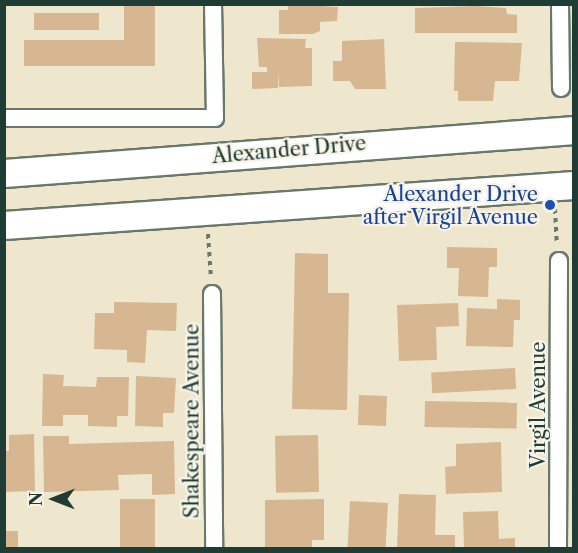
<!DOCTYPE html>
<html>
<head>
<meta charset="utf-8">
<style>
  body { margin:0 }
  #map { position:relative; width:578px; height:553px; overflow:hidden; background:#efe7cd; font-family:"Libre Caslon Text",serif }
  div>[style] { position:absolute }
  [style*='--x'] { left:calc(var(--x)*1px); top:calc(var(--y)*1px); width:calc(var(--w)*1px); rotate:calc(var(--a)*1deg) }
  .building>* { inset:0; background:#d6b791; transform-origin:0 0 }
  .path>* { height:4px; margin-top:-2px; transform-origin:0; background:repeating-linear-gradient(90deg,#68786a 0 4.5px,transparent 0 9px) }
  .roads { filter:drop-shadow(2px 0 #68786a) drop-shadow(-2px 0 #68786a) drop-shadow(0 2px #68786a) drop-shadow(0 -2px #68786a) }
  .minor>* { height:16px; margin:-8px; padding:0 8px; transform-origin:8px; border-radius:8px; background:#fff }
  .primary>* { height:27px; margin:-13.5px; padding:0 13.5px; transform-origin:13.5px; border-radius:13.5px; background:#fff }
  .dots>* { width:16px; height:16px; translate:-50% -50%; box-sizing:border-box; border:3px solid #f7f3e8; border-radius:50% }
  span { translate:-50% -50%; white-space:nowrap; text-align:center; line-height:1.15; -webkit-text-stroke:4.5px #f7f3e8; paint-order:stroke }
  .street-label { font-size:20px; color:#1f3d34 }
  .transit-label { font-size:20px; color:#164399 }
  .right { translate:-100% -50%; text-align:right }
  .frame { position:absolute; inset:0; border:6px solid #1f3d34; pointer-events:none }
  .north { position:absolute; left:24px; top:469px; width:60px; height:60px; -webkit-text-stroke:4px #f7f3e8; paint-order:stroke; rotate:270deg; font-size:16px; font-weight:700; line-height:24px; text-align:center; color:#1f3d34 }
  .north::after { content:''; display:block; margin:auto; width:21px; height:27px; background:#1f3d34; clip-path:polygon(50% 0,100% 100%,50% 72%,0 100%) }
</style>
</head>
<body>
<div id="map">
  <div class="building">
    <div style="clip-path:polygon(124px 4px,155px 4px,155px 66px,24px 66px,24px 40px,124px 40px)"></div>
    <div style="clip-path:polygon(288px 4px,338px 7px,337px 21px,320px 22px,320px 31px,313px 34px,279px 34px,279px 10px,288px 10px)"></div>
    <div style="clip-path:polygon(476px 6px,506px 8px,507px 14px,517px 15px,517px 33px,415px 33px,415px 8px)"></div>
    <div style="left:34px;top:13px;width:65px;height:17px"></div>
    <div style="clip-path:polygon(257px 38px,306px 39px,305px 48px,312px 48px,312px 86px,279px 87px,278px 71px,278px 88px,252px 89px,252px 72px,267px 72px,267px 67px,259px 67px)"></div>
    <div style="clip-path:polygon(384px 39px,386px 89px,355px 89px,350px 81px,333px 81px,333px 61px,342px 61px,342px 41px)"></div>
    <div style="clip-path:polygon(455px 42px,522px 43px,519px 81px,495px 81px,493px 101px,458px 101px,458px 91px,454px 91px)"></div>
    <div style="clip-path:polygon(447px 247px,497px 248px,497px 267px,489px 267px,488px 297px,458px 296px,459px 268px,447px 268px)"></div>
    <div style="clip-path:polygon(295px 253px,328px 254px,328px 293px,349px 293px,347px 410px,292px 409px)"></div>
    <div style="clip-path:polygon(497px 299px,520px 300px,520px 320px,514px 320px,513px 347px,466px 346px,467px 308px,497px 309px)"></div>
    <div style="clip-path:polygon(114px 302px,177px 303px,176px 331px,147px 330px,145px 363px,127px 362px,127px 350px,94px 349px,95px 313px,114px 313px)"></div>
    <div style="clip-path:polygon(458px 303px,459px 326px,436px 327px,437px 360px,399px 361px,397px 305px)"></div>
    <div style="left:515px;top:368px;width:21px;height:84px;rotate:87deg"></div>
    <div style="clip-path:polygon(43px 374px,64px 375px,63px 386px,96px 387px,97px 377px,129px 377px,128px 416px,117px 416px,117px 427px,88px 426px,88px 415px,63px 415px,63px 426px,42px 426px)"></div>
    <div style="clip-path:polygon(136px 376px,176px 378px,174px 413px,163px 413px,163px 427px,135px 426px)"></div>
    <div style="left:359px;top:395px;width:28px;height:30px;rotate:2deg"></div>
    <div style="left:425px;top:401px;width:92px;height:26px;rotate:1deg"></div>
    <div style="clip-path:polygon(34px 434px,35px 491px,4px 492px,4px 451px,9px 451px,9px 435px)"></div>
    <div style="left:318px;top:435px;width:57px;height:43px;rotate:89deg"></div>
    <div style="clip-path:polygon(43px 436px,69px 436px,69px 444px,174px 441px,175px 494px,152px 495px,152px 474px,118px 475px,119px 490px,44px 492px)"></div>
    <div style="clip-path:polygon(501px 442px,502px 492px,446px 494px,445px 467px,456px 466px,456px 444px)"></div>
    <div style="clip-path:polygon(399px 494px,436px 495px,435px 535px,455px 535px,455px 548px,397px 548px)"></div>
    <div style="left:120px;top:499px;width:35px;height:49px"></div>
    <div style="clip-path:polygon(324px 499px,324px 540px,312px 540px,312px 548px,265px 548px,265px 500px)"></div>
    <div style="left:350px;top:501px;width:38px;height:47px;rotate:3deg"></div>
    <div style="clip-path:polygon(498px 511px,499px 539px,515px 538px,515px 548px,464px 548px,463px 512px)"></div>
    <div style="left:4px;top:531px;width:14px;height:17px"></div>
  </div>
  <div class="path">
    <div style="--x:555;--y:209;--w:34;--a:87"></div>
    <div style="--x:208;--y:234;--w:44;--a:86.1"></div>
  </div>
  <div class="roads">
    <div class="minor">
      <div style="--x:560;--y:4;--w:84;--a:89.3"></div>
      <div style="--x:4;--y:118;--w:211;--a:0"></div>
      <div style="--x:215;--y:118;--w:114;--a:-91"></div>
      <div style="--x:212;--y:294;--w:254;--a:89.5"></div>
      <div style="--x:558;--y:548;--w:287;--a:-89.8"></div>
    </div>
    <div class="primary">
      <div style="--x:4;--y:173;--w:572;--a:-4.31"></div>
      <div style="--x:4;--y:225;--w:571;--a:-4.01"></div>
    </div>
  </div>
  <div class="dots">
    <div style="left:550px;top:205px;background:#1a4fb4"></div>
  </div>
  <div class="street-label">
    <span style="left:289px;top:150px;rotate:-5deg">Alexander Drive</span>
    <span style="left:538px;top:405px;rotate:-90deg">Virgil Avenue</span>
    <span style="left:192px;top:421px;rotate:-90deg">Shakespeare Avenue</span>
  </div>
  <div class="transit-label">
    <span class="right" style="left:538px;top:206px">Alexander Drive<br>after Virgil Avenue</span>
  </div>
  <div class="frame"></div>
  <div class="north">N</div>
</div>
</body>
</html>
